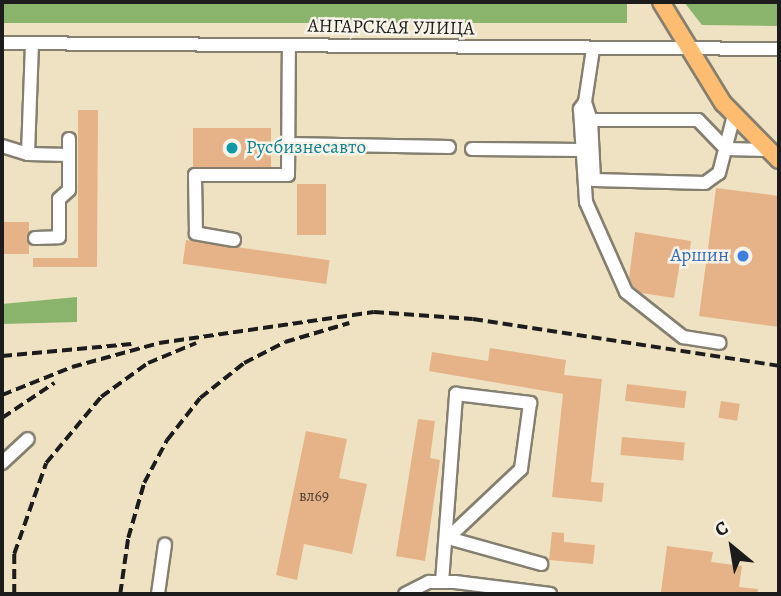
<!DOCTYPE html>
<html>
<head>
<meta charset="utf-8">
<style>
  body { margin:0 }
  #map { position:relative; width:781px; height:596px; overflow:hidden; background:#eee2c3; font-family:Alegreya,serif }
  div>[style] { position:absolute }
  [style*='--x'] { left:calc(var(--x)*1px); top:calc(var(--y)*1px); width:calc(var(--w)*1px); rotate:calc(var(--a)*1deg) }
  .forest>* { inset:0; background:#8ab46b; transform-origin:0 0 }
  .building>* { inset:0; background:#e6b388; transform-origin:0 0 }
  .roads { filter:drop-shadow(2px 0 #857f70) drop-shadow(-2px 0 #857f70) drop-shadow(0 2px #857f70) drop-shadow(0 -2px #857f70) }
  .minor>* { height:12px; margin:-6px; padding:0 6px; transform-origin:6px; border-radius:6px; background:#fff }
  .major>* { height:16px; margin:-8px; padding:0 8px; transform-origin:8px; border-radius:8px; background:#febc70 }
  .rail>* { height:3.5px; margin-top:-1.75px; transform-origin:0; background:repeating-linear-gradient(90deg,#1c1c1c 0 10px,transparent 0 15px) }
  .dots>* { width:19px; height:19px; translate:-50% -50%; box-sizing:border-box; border:4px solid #f7f3e8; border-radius:50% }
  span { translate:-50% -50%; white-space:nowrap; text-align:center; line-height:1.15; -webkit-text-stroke:5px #f7f3e8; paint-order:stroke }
  .number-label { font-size:16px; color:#4e4237 }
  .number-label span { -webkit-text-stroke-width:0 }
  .street-label { font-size:19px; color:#1c1c1c }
  .culture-label { font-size:19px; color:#0d838f }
  .left { translate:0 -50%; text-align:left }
  .shop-label { font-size:19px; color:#366cbe }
  .right { translate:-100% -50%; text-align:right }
  .frame { position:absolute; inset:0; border:4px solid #1c1c1c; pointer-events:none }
  .north { position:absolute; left:697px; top:512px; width:70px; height:70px; -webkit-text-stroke:5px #f7f3e8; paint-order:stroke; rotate:330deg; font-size:19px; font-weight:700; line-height:28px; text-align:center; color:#1c1c1c }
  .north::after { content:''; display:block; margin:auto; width:24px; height:32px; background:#1c1c1c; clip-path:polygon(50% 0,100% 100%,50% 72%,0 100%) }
</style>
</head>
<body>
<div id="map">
  <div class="forest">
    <div style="left:2px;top:2px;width:625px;height:21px"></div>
    <div style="clip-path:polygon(684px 2px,779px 2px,779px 26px,702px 25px)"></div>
    <div style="clip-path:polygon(77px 297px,77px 322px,2px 324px,2px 304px)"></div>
  </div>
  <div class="building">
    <div style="clip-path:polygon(78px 110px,98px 110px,97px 267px,33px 267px,33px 258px,78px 258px)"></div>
    <div style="left:193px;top:128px;width:78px;height:39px"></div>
    <div style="left:297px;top:184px;width:29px;height:51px"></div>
    <div style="clip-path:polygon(716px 188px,779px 196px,779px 327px,699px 316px)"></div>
    <div style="left:29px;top:222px;width:32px;height:27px;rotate:90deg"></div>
    <div style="clip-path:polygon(635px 232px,691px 241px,688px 264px,680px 263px,674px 298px,641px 293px,633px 286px,629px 278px)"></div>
    <div style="left:186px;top:240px;width:145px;height:24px;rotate:8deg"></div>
    <div style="clip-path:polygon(490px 348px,566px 360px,564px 375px,602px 379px,591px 482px,604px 483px,602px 502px,552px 497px,563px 394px,429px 371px,432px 352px,488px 361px)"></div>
    <div style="left:627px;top:384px;width:60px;height:17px;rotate:7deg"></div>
    <div style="left:721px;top:401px;width:19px;height:17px;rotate:9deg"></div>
    <div style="clip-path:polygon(418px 419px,435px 421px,430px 458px,440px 460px,425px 561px,396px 556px)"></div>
    <div style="clip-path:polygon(306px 431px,347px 439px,339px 478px,367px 484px,352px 554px,304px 544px,297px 580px,276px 575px)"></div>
    <div style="left:622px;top:437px;width:63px;height:18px;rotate:5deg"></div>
    <div style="clip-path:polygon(552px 532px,564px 533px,564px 542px,595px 545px,593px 564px,549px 560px)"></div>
    <div style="clip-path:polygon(667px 546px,713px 552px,711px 562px,742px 566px,739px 587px,758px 589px,757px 594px,661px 592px)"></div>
  </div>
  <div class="roads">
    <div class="minor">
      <div style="--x:2;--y:43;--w:777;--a:0.44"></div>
      <div style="--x:32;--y:44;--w:110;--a:92.1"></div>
      <div style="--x:28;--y:154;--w:41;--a:1.4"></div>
      <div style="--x:593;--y:49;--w:54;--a:98.6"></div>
      <div style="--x:585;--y:102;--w:19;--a:72"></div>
      <div style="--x:591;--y:120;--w:60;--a:87.1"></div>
      <div style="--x:594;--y:180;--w:111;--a:1.5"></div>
      <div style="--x:705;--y:183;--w:17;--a:-36"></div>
      <div style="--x:719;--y:173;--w:60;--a:-75.5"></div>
      <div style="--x:585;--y:102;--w:9;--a:126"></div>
      <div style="--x:580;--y:109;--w:93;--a:86.3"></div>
      <div style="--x:586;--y:202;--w:98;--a:66"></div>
      <div style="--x:626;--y:292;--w:73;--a:38.3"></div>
      <div style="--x:683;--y:337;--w:37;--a:9"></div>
      <div style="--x:591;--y:120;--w:107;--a:0"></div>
      <div style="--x:698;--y:120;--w:40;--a:46"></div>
      <div style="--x:726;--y:149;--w:42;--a:1.4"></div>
      <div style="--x:288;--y:144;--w:161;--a:1.1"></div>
      <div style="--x:2;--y:146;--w:27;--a:17"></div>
      <div style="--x:472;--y:149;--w:109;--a:0.5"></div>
      <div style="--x:35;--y:238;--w:24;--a:-2"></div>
      <div style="--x:59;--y:237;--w:38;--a:-90"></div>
      <div style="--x:59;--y:199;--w:13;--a:-42"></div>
      <div style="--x:69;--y:190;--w:51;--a:-90"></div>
      <div style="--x:234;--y:240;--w:39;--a:-170"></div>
      <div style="--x:196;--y:233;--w:58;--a:-91"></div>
      <div style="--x:195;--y:175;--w:93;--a:0"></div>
      <div style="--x:288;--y:175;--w:129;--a:-89.6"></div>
      <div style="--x:2;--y:463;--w:35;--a:-43"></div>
      <div style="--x:442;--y:582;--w:189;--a:-85.7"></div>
      <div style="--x:456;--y:394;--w:75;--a:6.9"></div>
      <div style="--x:530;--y:403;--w:67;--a:97.8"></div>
      <div style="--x:521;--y:469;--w:100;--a:136.6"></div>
      <div style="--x:448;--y:538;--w:97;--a:15.6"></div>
      <div style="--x:158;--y:594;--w:50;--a:-82"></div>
      <div style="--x:405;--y:594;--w:27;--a:-27"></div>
      <div style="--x:429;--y:582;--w:26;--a:0"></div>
      <div style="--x:455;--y:582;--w:96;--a:7.2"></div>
    </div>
    <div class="major">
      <div style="--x:661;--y:2;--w:119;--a:58.5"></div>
      <div style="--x:723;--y:103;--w:80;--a:45.5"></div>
    </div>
  </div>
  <div class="rail">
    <div style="--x:2;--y:356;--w:130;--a:-5.3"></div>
    <div style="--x:2;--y:395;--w:75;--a:-21.8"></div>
    <div style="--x:72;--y:367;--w:90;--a:-15.4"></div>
    <div style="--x:159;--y:343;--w:217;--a:-8.2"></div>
    <div style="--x:374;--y:312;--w:99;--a:4"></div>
    <div style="--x:473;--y:319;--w:310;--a:8.7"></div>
    <div style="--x:2;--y:418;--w:63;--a:-33.9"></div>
    <div style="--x:14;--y:594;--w:40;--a:-90"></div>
    <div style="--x:14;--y:554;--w:96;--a:-70.6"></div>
    <div style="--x:46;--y:463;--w:86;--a:-50.2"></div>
    <div style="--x:101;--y:397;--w:58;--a:-35.9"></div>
    <div style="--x:148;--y:363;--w:52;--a:-22.6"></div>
    <div style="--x:120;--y:594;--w:57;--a:-81.9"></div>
    <div style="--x:128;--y:538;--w:57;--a:-73.8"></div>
    <div style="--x:144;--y:483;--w:49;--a:-61.9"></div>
    <div style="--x:167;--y:440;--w:53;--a:-51.8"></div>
    <div style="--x:200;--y:398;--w:56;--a:-38.5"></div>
    <div style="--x:244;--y:363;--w:46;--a:-27.1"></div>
    <div style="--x:285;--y:342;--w:67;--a:-16.5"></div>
  </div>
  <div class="dots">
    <div style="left:232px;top:148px;background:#0f9aa8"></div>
    <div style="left:743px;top:256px;background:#3f7fe0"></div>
  </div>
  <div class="number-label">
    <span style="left:314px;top:496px">вл69</span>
  </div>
  <div class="street-label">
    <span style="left:391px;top:28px;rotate:1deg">АНГАРСКАЯ УЛИЦА</span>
  </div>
  <div class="culture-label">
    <span class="left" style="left:246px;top:148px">Русбизнесавто</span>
  </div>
  <div class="shop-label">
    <span class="right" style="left:729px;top:256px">Аршин</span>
  </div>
  <div class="frame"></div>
  <div class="north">С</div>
</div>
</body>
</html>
